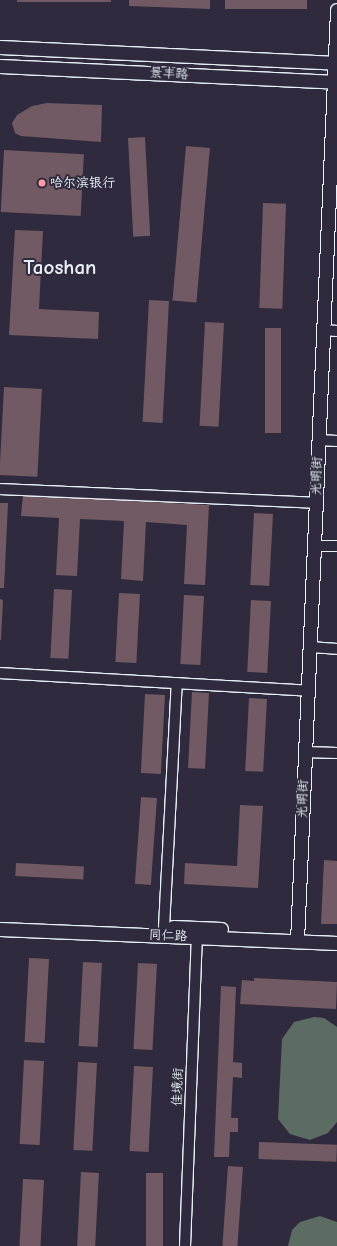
<!DOCTYPE html>
<html>
<head>
<meta charset="utf-8">
<style>
  body { margin:0 }
  #map { position:relative; width:337px; height:1246px; overflow:hidden; background:#2f2a3d; font-family:"Comic Neue","LXGW WenKai TC",sans-serif }
  div>[style] { position:absolute }
  [style*='--x'] { left:calc(var(--x)*1px); top:calc(var(--y)*1px); width:calc(var(--w)*1px); rotate:calc(var(--a)*1deg) }
  .green>* { inset:0; background:#5d6c63 }
  .building>* { inset:0; background:#725a64; transform-origin:0 0 }
  .roads { filter:drop-shadow(1px 0 #e8f1f8) drop-shadow(-1px 0 #e8f1f8) drop-shadow(0 1px #e8f1f8) drop-shadow(0 -1px #e8f1f8) }
  .minor>* { height:10px; margin:-5px; padding:0 5px; transform-origin:5px; border-radius:5px; background:#2f2a3d }
  .major>* { height:13px; margin:-6.5px; padding:0 6.5px; transform-origin:6.5px; border-radius:6.5px; background:#2f2a3d }
  .dots>* { width:11px; height:11px; translate:-50% -50%; box-sizing:border-box; border:2px solid #2f2a3d; border-radius:50% }
  span { translate:-50% -50%; white-space:nowrap; text-align:center; line-height:1.15; -webkit-text-stroke:4px #2f2a3d; paint-order:stroke }
  .street-label { font-size:13px; color:#e8f1f8 }
  .poi-label { font-size:13px; color:#e8f1f8 }
  .left { translate:0 -50%; text-align:left }
  .town-label { font-size:21px; color:#e8f1f8; font-weight:700 }
</style>
</head>
<body>
<div id="map">
  <div class="green">
    <div style="clip-path:polygon(314px 1017px,324px 1018px,337px 1027px,337px 1122px,328px 1133px,310px 1140px,290px 1134px,278px 1119px,282px 1039px,294px 1022px)"></div>
    <div style="clip-path:polygon(320px 1216px,337px 1222px,337px 1246px,288px 1246px,292px 1230px,300px 1222px)"></div>
  </div>
  <div class="building">
    <div style="left:17px;top:0;width:94px;height:2px"></div>
    <div style="clip-path:polygon(129px 0,210px 0,210px 9px,129px 6px)"></div>
    <div style="left:225px;top:0;width:82px;height:9px"></div>
    <div style="clip-path:polygon(47px 103px,102px 105px,101px 142px,21px 136px,15px 133px,12px 123px,17px 115px,32px 106px)"></div>
    <div style="left:145px;top:137px;width:99px;height:17px;rotate:87deg"></div>
    <div style="left:186px;top:146px;width:24px;height:155px;rotate:5deg"></div>
    <div style="left:4px;top:150px;width:80px;height:62px;rotate:3deg"></div>
    <div style="left:263px;top:203px;width:23px;height:105px;rotate:2deg"></div>
    <div style="clip-path:polygon(15px 230px,43px 231px,39px 309px,99px 312px,98px 339px,9px 335px)"></div>
    <div style="left:149px;top:300px;width:20px;height:122px;rotate:3deg"></div>
    <div style="left:205px;top:322px;width:19px;height:104px;rotate:3deg"></div>
    <div style="left:265px;top:328px;width:16px;height:105px"></div>
    <div style="left:4px;top:387px;width:38px;height:88px;rotate:3deg"></div>
    <div style="clip-path:polygon(23px 495px,209px 505px,205px 585px,184px 584px,187px 525px,146px 522px,143px 581px,121px 579px,124px 521px,80px 519px,77px 576px,56px 575px,59px 518px,21px 516px)"></div>
    <div style="clip-path:polygon(0 503px,8px 503px,4px 588px,0 588px)"></div>
    <div style="left:254px;top:513px;width:19px;height:72px;rotate:3deg"></div>
    <div style="left:54px;top:589px;width:18px;height:69px;rotate:3deg"></div>
    <div style="left:119px;top:593px;width:21px;height:69px;rotate:3deg"></div>
    <div style="left:184px;top:595px;width:20px;height:69px;rotate:3deg"></div>
    <div style="clip-path:polygon(0 599px,3px 600px,1px 640px,0 640px)"></div>
    <div style="left:251px;top:600px;width:20px;height:72px;rotate:3deg"></div>
    <div style="left:192px;top:692px;width:17px;height:76px;rotate:3deg"></div>
    <div style="left:145px;top:694px;width:20px;height:79px;rotate:3deg"></div>
    <div style="left:249px;top:698px;width:18px;height:73px;rotate:3deg"></div>
    <div style="left:141px;top:797px;width:16px;height:87px;rotate:4deg"></div>
    <div style="clip-path:polygon(240px 805px,263px 806px,258px 888px,184px 884px,185px 863px,237px 866px)"></div>
    <div style="clip-path:polygon(324px 860px,337px 861px,337px 924px,321px 924px)"></div>
    <div style="left:16px;top:863px;width:68px;height:13px;rotate:3deg"></div>
    <div style="left:29px;top:958px;width:20px;height:84px;rotate:3deg"></div>
    <div style="left:83px;top:962px;width:19px;height:84px;rotate:3deg"></div>
    <div style="left:138px;top:963px;width:19px;height:86px;rotate:3deg"></div>
    <div style="clip-path:polygon(254px 978px,337px 982px,336px 1009px,240px 1004px,242px 980px,254px 981px)"></div>
    <div style="clip-path:polygon(221px 986px,236px 987px,233px 1062px,242px 1063px,242px 1078px,233px 1077px,231px 1118px,238px 1118px,238px 1132px,230px 1132px,229px 1157px,214px 1157px)"></div>
    <div style="left:24px;top:1060px;width:20px;height:84px;rotate:3deg"></div>
    <div style="left:78px;top:1062px;width:19px;height:88px;rotate:3deg"></div>
    <div style="left:134px;top:1066px;width:19px;height:85px;rotate:3deg"></div>
    <div style="left:259px;top:1142px;width:78px;height:17px;rotate:2deg"></div>
    <div style="left:228px;top:1166px;width:15px;height:80px;rotate:4deg"></div>
    <div style="left:81px;top:1172px;width:18px;height:74px;rotate:3deg"></div>
    <div style="left:146px;top:1173px;width:17px;height:73px"></div>
    <div style="left:23px;top:1179px;width:21px;height:67px;rotate:3deg"></div>
  </div>
  <div class="roads">
    <div class="minor">
      <div style="--x:323;--y:330;--w:14;--a:4"></div>
      <div style="--x:319;--y:440;--w:18;--a:3"></div>
      <div style="--x:0;--y:489;--w:316;--a:2.5"></div>
      <div style="--x:314;--y:546;--w:23;--a:0"></div>
      <div style="--x:310;--y:647;--w:27;--a:4"></div>
      <div style="--x:0;--y:673;--w:309;--a:3.3"></div>
      <div style="--x:305;--y:752;--w:32;--a:2"></div>
      <div style="--x:164;--y:927;--w:244;--a:-87"></div>
      <div style="--x:185;--y:1246;--w:316;--a:-87.8"></div>
    </div>
    <div class="major">
      <div style="--x:0;--y:47;--w:337;--a:2.7"></div>
      <div style="--x:0;--y:66;--w:337;--a:2.7"></div>
      <div style="--x:173;--y:927;--w:48;--a:2.4"></div>
      <div style="--x:0;--y:929;--w:337;--a:2.4"></div>
      <div style="--x:297;--y:941;--w:932;--a:-87.54"></div>
    </div>
  </div>
  <div class="dots">
    <div style="left:42px;top:183px;background:#ff9aa2"></div>
  </div>
  <div class="street-label">
    <span style="left:169px;top:74px;rotate:3deg">景丰路</span>
    <span style="left:317px;top:476px;rotate:-88deg">光明街</span>
    <span style="left:303px;top:799px;rotate:-88deg">光明街</span>
    <span style="left:168px;top:936px;rotate:2deg">同仁路</span>
    <span style="left:178px;top:1087px;rotate:-88deg">佳境街</span>
  </div>
  <div class="poi-label">
    <span class="left" style="left:50px;top:183px">哈尔滨银行</span>
  </div>
  <div class="town-label">
    <span style="left:60px;top:267px">Taoshan</span>
  </div>
</div>
</body>
</html>
